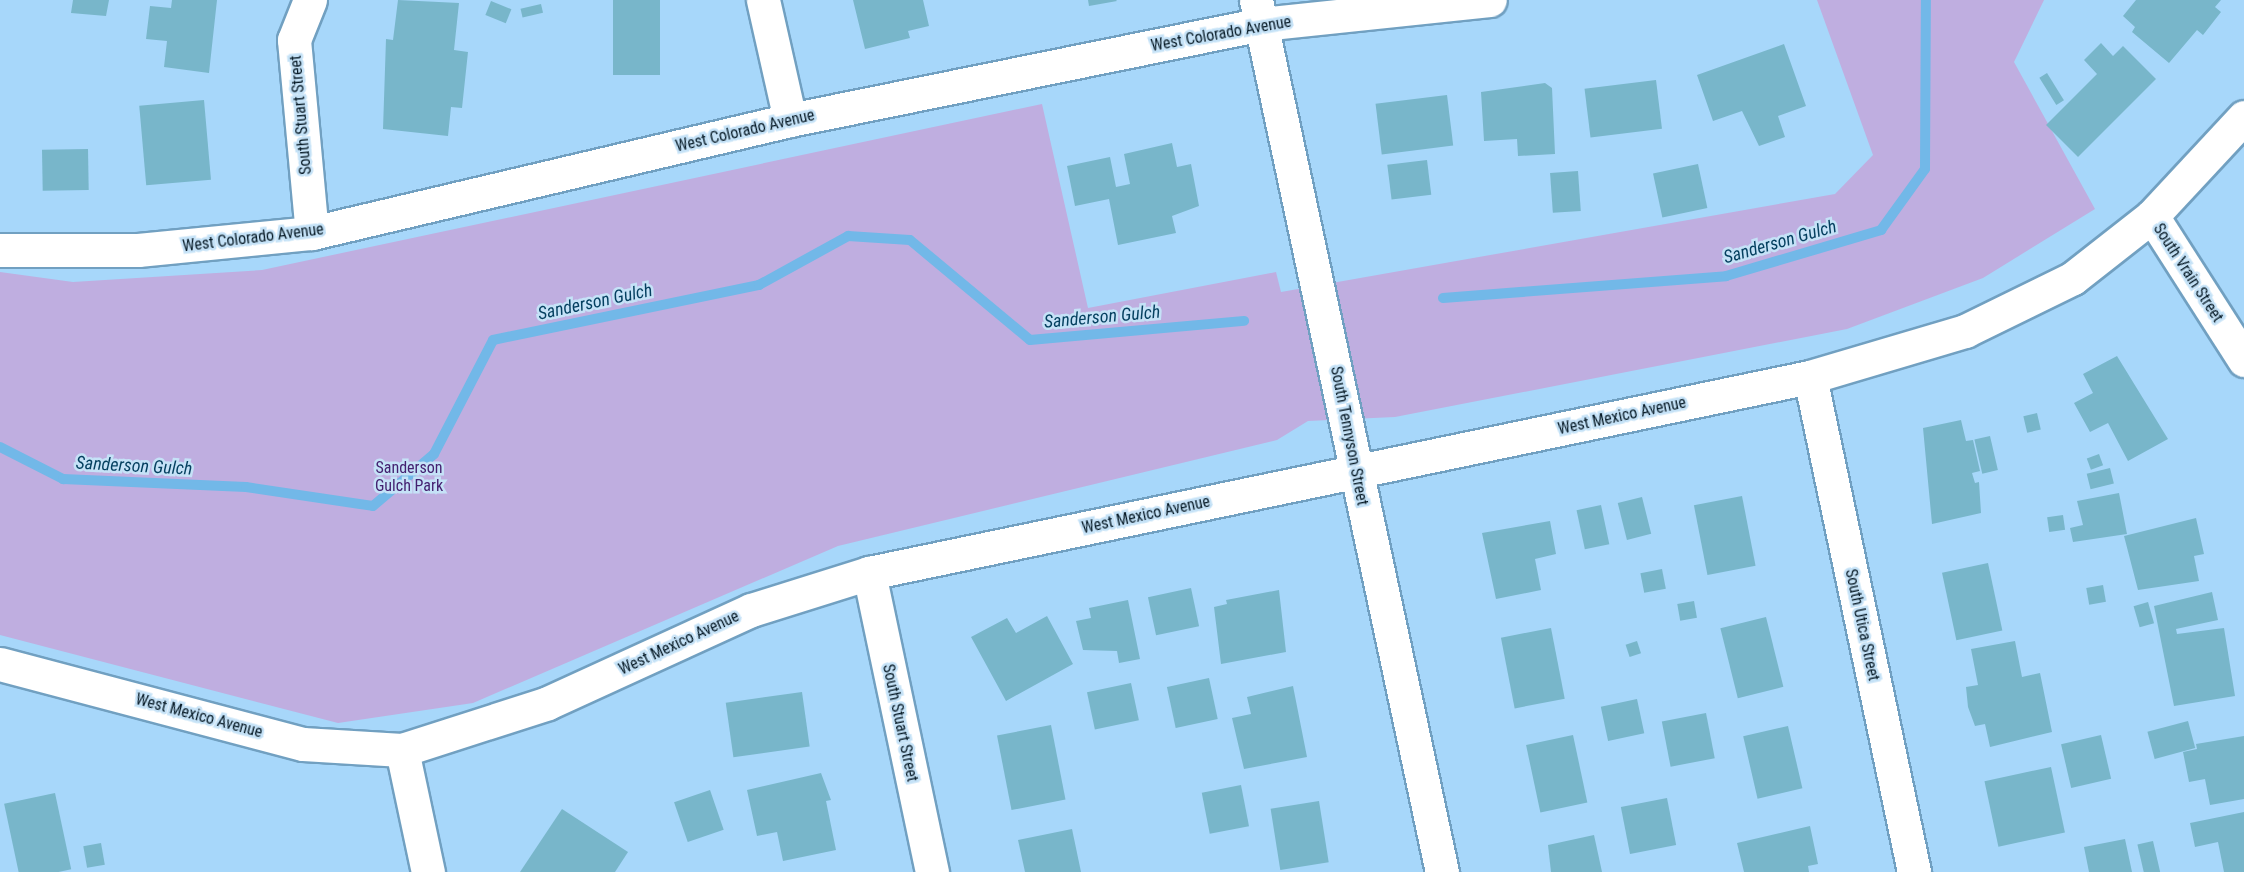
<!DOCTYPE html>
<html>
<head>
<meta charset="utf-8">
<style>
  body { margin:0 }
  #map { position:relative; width:2244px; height:872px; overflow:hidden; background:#a7d7fa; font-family:"Roboto Condensed",sans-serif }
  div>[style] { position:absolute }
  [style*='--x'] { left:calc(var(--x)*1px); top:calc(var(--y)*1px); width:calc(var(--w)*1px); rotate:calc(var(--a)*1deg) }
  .green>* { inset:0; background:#bfaee0 }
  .stream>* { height:10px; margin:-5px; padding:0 5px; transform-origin:5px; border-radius:5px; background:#72b8e8 }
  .building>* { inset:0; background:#78b6ca; transform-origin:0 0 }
  .roads { filter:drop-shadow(2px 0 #71a0c1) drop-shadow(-2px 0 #71a0c1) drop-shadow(0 2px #71a0c1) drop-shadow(0 -2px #71a0c1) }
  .minor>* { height:33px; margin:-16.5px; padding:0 16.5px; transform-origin:16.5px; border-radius:16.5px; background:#fff }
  span { translate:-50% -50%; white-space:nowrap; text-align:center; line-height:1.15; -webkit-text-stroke:5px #c5e2f7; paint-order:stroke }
  .street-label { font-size:16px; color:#051824 }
  .park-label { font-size:16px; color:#442170 }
  .water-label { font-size:18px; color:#043f5f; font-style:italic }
</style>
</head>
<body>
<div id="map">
  <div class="green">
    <div style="clip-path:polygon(1817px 0,2044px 0,2014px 62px,2095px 209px,1983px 278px,1847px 329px,1395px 417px,1308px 421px,1277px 440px,838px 546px,473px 703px,338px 723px,0 635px,0 272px,73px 282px,262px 270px,1042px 104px,1088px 308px,1276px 272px,1281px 292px,1835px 194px,1873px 155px)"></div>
  </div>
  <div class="stream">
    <div style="--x:1443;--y:298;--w:284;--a:-4.4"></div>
    <div style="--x:1726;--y:276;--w:162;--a:-16.5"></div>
    <div style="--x:1881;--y:230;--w:75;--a:-54.2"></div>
    <div style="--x:1925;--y:169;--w:169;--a:-89.7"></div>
    <div style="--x:0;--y:447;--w:71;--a:26.9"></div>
    <div style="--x:63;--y:479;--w:183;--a:2.5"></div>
    <div style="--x:246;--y:487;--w:128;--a:8.5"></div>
    <div style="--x:373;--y:506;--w:80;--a:-40.4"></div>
    <div style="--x:434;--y:454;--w:128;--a:-62.6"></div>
    <div style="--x:493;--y:340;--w:272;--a:-11.7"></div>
    <div style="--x:759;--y:285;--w:102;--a:-28.8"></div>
    <div style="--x:848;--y:236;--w:62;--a:3.7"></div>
    <div style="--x:910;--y:240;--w:156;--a:39.8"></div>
    <div style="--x:1030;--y:340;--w:215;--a:-5.1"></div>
  </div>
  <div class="building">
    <div style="clip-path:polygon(73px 0,109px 0,106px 16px,71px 13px)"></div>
    <div style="clip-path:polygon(172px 0,217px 0,209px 73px,164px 67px,167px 41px,146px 39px,150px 6px,171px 8px)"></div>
    <div style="clip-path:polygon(398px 0,459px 3px,454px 50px,468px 52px,462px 108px,451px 107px,448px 136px,383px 129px,386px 39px,393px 40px)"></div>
    <div style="left:613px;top:0;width:47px;height:75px"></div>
    <div style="clip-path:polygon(853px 0,923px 0,929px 26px,908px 31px,910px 38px,865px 49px)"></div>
    <div style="clip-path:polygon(1088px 0,1116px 0,1117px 1px,1089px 6px)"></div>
    <div style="clip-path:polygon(2136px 0,2221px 0,2215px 7px,2221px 12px,2203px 35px,2197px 30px,2169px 63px,2132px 32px,2135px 27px,2123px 16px)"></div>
    <div style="left:491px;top:1px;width:22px;height:15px;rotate:22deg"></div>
    <div style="left:541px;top:4px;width:9px;height:21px;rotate:77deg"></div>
    <div style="clip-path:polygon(2101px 43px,2113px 56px,2123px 46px,2156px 79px,2078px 157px,2046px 125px,2097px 74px,2084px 60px)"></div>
    <div style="clip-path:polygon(1784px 44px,1806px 106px,1778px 116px,1785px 137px,1759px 146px,1742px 111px,1713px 121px,1697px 75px)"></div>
    <div style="left:2047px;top:73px;width:32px;height:9px;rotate:58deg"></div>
    <div style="left:1656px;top:80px;width:49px;height:72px;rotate:83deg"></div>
    <div style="clip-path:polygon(1545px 83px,1552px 88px,1555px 154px,1518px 156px,1517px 139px,1484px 141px,1481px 92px)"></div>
    <div style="left:1447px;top:95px;width:51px;height:72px;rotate:83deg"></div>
    <div style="left:204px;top:100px;width:80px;height:65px;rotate:85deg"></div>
    <div style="clip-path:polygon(1172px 143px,1177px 167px,1191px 164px,1199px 206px,1172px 216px,1176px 233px,1118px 245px,1109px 199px,1075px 206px,1067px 166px,1110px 157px,1116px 187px,1130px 184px,1124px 154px)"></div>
    <div style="left:88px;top:149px;width:41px;height:46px;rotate:89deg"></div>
    <div style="left:1427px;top:160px;width:35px;height:40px;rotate:83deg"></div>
    <div style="left:1698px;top:164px;width:45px;height:46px;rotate:78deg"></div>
    <div style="left:1578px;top:171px;width:40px;height:28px;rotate:86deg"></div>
    <div style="clip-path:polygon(2117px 356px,2168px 439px,2128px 461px,2108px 423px,2090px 432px,2074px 403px,2093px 393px,2083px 374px)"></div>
    <div style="left:2037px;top:413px;width:17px;height:14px;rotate:77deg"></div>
    <div style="clip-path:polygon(1961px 420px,1966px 441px,1973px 440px,1980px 471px,1972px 473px,1975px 483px,1979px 482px,1981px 513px,1932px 524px,1923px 428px)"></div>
    <div style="left:1990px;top:436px;width:35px;height:16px;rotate:77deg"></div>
    <div style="left:2099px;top:454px;width:12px;height:13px;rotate:70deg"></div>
    <div style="left:2110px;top:468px;width:16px;height:24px;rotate:76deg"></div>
    <div style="clip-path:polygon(2119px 493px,2127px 534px,2073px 542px,2070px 528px,2083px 525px,2077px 501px)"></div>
    <div style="left:1742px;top:496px;width:71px;height:49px;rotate:79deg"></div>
    <div style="left:1642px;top:497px;width:38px;height:25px;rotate:76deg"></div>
    <div style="left:1601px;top:505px;width:40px;height:25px;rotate:78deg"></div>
    <div style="left:2063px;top:515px;width:15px;height:16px;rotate:82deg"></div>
    <div style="clip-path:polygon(2196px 518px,2204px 554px,2194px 556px,2199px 581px,2138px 590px,2124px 536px)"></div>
    <div style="clip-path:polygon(1550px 521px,1556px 554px,1535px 559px,1541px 590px,1496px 599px,1482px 533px)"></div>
    <div style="left:1988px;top:563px;width:69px;height:47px;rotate:78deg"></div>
    <div style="left:1662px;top:569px;width:20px;height:22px;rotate:79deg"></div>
    <div style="left:2103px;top:585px;width:17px;height:17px;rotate:80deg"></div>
    <div style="left:1191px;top:588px;width:39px;height:44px;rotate:78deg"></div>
    <div style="clip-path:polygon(1279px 590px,1286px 652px,1221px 664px,1214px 607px,1227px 604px,1226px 600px)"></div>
    <div style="clip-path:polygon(2212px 592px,2218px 620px,2176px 629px,2177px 634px,2224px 628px,2235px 696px,2174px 706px,2154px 606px)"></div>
    <div style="clip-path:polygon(1128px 600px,1140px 659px,1119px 663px,1117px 651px,1083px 650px,1076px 621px,1091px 618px,1089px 608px)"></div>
    <div style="left:1694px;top:601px;width:17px;height:17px;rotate:80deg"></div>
    <div style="left:2148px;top:602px;width:22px;height:15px;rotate:74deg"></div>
    <div style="clip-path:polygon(1047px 616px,1073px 664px,1006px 701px,971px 637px,1007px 618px,1016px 633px)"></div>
    <div style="left:1766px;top:617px;width:72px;height:47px;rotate:76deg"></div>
    <div style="left:1551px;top:628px;width:72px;height:51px;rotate:79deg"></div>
    <div style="left:1637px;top:641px;width:13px;height:12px;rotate:72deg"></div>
    <div style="clip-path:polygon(2015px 641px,2022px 677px,2040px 673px,2052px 732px,1990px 747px,1985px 724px,1975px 726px,1968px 707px,1966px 687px,1978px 685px,1971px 649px)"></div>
    <div style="left:1209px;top:678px;width:42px;height:43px;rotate:78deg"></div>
    <div style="left:1131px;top:683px;width:38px;height:45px;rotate:78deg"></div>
    <div style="clip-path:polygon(1293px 686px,1307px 757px,1244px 769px,1232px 718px,1251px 714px,1247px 697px)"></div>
    <div style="left:802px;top:692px;width:55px;height:77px;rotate:82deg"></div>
    <div style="left:1637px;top:699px;width:35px;height:37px;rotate:78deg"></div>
    <div style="left:1706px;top:713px;width:46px;height:45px;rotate:79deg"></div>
    <div style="left:2188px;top:721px;width:28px;height:42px;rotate:75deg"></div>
    <div style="left:1051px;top:725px;width:76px;height:55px;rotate:79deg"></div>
    <div style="left:1788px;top:726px;width:64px;height:46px;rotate:77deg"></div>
    <div style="left:1573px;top:735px;width:69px;height:48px;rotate:78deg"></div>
    <div style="left:2101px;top:735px;width:45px;height:41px;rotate:77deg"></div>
    <div style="clip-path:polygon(2244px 736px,2244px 799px,2210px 805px,2205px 779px,2189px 782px,2183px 752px,2197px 749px,2196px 744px)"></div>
    <div style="left:2051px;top:767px;width:67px;height:68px;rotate:78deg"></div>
    <div style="clip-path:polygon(821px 773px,831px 800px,826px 801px,836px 850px,783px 861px,777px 832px,757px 836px,747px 790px)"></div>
    <div style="left:1241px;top:785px;width:42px;height:40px;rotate:79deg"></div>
    <div style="left:710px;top:790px;width:42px;height:38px;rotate:71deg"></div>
    <div style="left:55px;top:793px;width:78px;height:52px;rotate:78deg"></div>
    <div style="left:1667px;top:798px;width:48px;height:47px;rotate:79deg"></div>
    <div style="left:1319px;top:801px;width:62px;height:49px;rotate:81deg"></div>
    <div style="clip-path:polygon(562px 809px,628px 852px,615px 872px,520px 872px)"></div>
    <div style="clip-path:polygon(2244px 812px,2244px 872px,2224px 872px,2218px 842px,2195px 847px,2190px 823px)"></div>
    <div style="clip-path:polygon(1810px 826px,1818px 864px,1808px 866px,1809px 872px,1744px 872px,1737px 843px)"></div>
    <div style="clip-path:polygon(1072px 829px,1081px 872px,1025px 872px,1018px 840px)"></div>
    <div style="clip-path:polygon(1594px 835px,1602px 872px,1551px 872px,1548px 845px)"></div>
    <div style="clip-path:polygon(2125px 839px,2132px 872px,2089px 872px,2084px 847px)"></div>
    <div style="left:2153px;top:841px;width:32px;height:16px;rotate:77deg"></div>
    <div style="left:101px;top:843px;width:22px;height:18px;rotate:80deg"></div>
  </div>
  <div class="roads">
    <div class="minor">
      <div style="--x:310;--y:0;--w:43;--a:111.8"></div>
      <div style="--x:294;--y:40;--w:194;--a:84.7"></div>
      <div style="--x:763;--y:0;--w:123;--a:77.3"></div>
      <div style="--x:1256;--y:0;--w:892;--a:77.96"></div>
      <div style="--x:2152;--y:216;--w:171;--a:57.4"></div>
      <div style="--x:0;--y:250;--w:138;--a:0"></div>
      <div style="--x:138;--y:250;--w:175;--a:-5.6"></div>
      <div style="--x:312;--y:233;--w:491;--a:-13.3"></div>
      <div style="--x:790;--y:120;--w:481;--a:-11.5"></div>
      <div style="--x:1261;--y:24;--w:230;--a:-6"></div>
      <div style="--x:1810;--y:377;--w:506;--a:78.13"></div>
      <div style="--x:869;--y:573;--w:306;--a:78.1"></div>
      <div style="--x:0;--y:664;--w:313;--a:14.8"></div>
      <div style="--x:303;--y:744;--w:99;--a:3.5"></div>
      <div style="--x:402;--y:750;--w:153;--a:-17.8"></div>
      <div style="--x:548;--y:703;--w:223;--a:-24.6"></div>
      <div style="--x:751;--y:610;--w:124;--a:-17.4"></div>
      <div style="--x:869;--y:573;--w:961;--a:-11.77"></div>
      <div style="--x:1810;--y:377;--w:162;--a:-16.5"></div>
      <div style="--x:1965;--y:331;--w:120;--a:-26.1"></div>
      <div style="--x:2073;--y:278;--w:100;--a:-38.1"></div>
      <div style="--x:2152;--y:216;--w:135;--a:-47.1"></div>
      <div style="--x:402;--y:750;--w:125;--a:78"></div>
    </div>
  </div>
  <div class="street-label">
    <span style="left:1221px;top:34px;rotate:-10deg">West Colorado Avenue</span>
    <span style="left:301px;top:115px;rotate:-95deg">South Stuart Street</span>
    <span style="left:745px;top:131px;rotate:-13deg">West Colorado Avenue</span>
    <span style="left:253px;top:238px;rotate:-7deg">West Colorado Avenue</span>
    <span style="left:2188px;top:273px;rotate:57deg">South Vrain Street</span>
    <span style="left:1622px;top:416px;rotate:-12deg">West Mexico Avenue</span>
    <span style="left:1349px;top:436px;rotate:79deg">South Tennyson Street</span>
    <span style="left:1146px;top:515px;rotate:-12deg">West Mexico Avenue</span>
    <span style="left:1862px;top:625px;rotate:78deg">South Utica Street</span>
    <span style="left:679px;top:643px;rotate:-25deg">West Mexico Avenue</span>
    <span style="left:199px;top:716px;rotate:15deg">West Mexico Avenue</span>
    <span style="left:900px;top:723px;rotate:78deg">South Stuart Street</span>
  </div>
  <div class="park-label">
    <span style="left:409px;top:477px">Sanderson<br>Gulch Park</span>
  </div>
  <div class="water-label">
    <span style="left:1780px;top:242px;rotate:-16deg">Sanderson Gulch</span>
    <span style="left:595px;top:302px;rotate:-12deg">Sanderson Gulch</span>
    <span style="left:1102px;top:317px;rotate:-5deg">Sanderson Gulch</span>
    <span style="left:134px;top:466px;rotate:3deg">Sanderson Gulch</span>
  </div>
</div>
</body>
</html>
